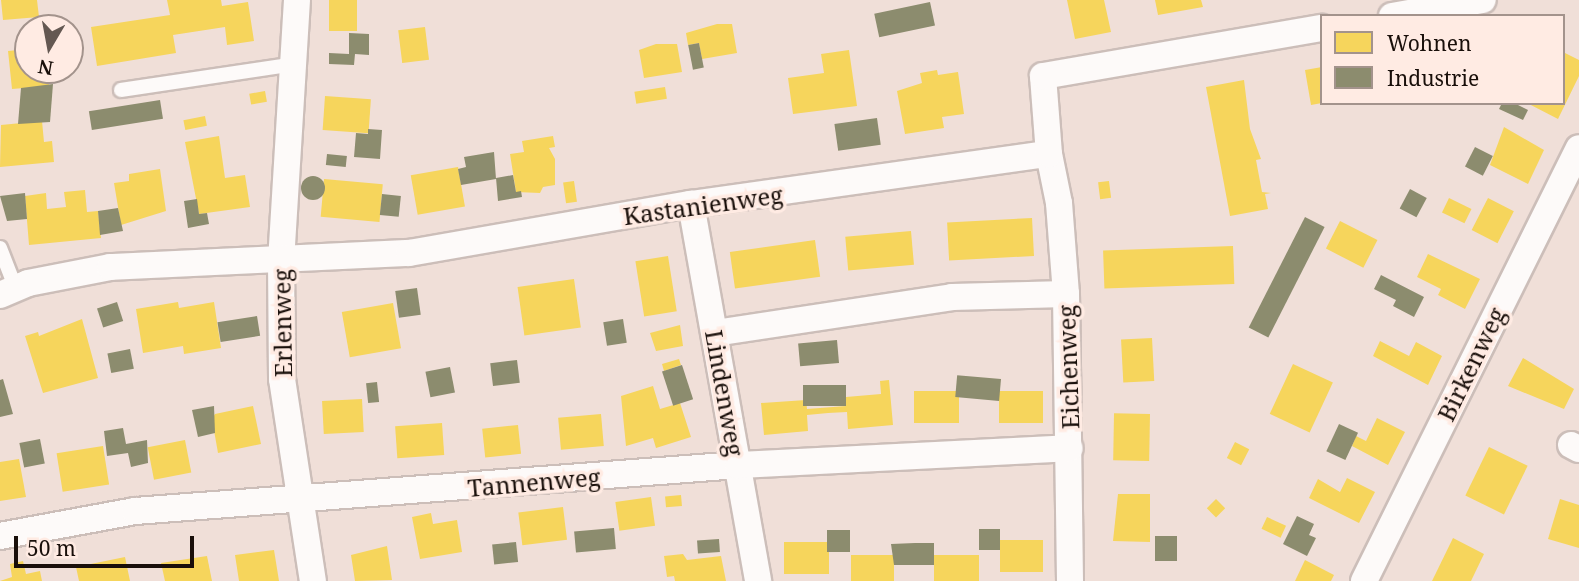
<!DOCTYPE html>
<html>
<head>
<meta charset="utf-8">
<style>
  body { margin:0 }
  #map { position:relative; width:1579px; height:581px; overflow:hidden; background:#f0dfd8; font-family:"Noto Serif",serif }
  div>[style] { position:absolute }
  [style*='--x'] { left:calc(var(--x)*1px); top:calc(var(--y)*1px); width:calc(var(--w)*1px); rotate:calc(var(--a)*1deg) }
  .homes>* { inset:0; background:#f6d55c; transform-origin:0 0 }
  .industry>* { inset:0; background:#8c8c6e; transform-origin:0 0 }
  .round { border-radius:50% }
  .roads { filter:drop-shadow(2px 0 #ccbeb9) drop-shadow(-2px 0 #ccbeb9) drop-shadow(0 2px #ccbeb9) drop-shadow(0 -2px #ccbeb9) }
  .lane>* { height:14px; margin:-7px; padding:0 7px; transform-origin:7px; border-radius:7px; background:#fdfaf9 }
  .street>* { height:26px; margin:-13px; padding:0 13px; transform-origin:13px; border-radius:13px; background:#fdfaf9 }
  span { translate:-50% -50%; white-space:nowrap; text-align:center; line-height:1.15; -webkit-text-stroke:7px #ffebe3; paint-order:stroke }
  .street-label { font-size:24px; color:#190f0a }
  .legend { position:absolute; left:1320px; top:14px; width:245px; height:91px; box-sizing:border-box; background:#ffebe3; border:2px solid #a3938c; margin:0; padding:9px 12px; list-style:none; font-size:21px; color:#190f0a }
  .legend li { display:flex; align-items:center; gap:14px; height:35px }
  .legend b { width:35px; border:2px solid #a3938c }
  .north { position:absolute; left:14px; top:14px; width:70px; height:70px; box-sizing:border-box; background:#ffebe3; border:2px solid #a3938c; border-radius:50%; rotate:190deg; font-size:19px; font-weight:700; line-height:28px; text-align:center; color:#190f0a }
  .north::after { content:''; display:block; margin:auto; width:24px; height:32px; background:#645852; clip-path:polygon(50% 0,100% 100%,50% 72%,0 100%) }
  .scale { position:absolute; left:14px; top:536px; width:180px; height:32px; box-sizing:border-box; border:4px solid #190f0a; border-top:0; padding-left:9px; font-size:21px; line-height:24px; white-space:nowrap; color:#190f0a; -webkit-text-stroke:5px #ffebe3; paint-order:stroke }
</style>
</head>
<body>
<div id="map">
  <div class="homes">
    <div style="clip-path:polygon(1px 0,37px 0,39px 17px,3px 20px)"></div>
    <div style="clip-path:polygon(167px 0,221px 0,222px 6px,248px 2px,254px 41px,227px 45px,225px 27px,173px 35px,176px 53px,97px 66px,91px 27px,170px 15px)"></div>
    <div style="left:329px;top:0;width:28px;height:31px"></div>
    <div style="clip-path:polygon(1067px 0,1104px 0,1111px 32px,1075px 39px)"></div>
    <div style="clip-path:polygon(1155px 0,1201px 0,1203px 7px,1158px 15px)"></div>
    <div style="clip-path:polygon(717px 24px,732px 24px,737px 53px,702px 59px,699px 43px,688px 45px,686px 33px)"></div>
    <div style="left:425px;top:27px;width:33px;height:27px;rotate:83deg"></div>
    <div style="clip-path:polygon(656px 44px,677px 44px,682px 72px,644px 78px,639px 50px)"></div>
    <div style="clip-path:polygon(28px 49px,28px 70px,47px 70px,49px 86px,12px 89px,8px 51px)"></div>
    <div style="clip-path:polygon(849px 50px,857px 106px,793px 114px,788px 78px,824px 73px,821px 54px)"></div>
    <div style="clip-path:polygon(1563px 52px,1579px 60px,1579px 76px,1558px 119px,1527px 103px,1563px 103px)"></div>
    <div style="clip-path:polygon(1322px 67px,1322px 103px,1311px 105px,1305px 70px)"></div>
    <div style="clip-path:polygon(937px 70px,938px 75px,958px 72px,964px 114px,942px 117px,944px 128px,905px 134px,897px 91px,922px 83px,920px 73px)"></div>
    <div style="clip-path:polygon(1244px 80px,1250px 129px,1261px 159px,1256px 160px,1262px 192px,1271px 193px,1265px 194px,1268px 209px,1230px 216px,1206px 87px)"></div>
    <div style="left:665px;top:87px;width:12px;height:31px;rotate:81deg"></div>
    <div style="left:265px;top:91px;width:11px;height:16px;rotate:80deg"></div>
    <div style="left:325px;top:96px;width:46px;height:34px;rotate:4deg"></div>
    <div style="left:205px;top:116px;width:10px;height:22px;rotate:79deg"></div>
    <div style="clip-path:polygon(42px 121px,44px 142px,52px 141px,54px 162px,0 167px,1px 125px)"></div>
    <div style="clip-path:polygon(1504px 127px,1544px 150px,1528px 184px,1490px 165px)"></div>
    <div style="clip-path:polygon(219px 136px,225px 178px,245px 175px,250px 207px,199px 214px,185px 142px)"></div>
    <div style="clip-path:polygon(553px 136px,555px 147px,549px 148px,555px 159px,555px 185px,543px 187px,540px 193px,516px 192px,510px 154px,524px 152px,522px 141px)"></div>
    <div style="left:458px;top:167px;width:40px;height:48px;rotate:80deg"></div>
    <div style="clip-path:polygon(160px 169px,166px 211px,121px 225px,114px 183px,129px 181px,129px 174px)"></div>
    <div style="left:324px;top:179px;width:59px;height:38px;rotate:5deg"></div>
    <div style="left:574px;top:181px;width:21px;height:11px;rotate:82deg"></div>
    <div style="left:1109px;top:181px;width:17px;height:11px;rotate:83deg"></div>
    <div style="clip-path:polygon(85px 190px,87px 212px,98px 211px,101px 238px,29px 245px,25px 196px,46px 193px,47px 209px,66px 207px,64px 192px)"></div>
    <div style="left:1449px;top:198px;width:25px;height:16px;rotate:26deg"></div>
    <div style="left:1488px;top:198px;width:29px;height:36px;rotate:27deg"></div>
    <div style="left:1032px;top:218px;width:38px;height:85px;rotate:87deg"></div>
    <div style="left:1340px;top:221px;width:42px;height:31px;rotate:27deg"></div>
    <div style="left:911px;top:231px;width:34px;height:66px;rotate:85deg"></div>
    <div style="left:815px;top:240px;width:37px;height:86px;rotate:82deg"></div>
    <div style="left:1233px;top:246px;width:38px;height:130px;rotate:88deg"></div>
    <div style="clip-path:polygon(1428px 254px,1480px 279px,1465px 309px,1438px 295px,1441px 289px,1417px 277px)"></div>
    <div style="left:668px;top:256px;width:56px;height:33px;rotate:81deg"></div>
    <div style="left:574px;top:279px;width:49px;height:57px;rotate:82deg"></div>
    <div style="clip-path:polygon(178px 302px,179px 308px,214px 302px,221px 348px,184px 354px,183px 346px,143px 353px,136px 309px)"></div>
    <div style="left:393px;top:303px;width:46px;height:52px;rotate:80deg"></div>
    <div style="clip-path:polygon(82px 319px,98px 378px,43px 393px,25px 336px,38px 332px,39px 336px)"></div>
    <div style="clip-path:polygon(680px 325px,683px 346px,656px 351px,650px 333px)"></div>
    <div style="left:1152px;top:338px;width:43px;height:31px;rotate:87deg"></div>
    <div style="clip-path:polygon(1380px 341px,1409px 356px,1416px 342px,1442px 356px,1428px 385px,1373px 356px)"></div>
    <div style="clip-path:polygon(1523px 358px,1574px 389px,1564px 409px,1508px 386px)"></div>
    <div style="clip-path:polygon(679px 359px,681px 365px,664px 371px,662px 364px)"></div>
    <div style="left:1293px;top:364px;width:44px;height:55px;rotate:25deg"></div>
    <div style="clip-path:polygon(889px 380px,893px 425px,848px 429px,847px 412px,828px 413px,807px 415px,808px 431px,764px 435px,761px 403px,806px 400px,807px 409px,846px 406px,846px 397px,881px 394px,880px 381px)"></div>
    <div style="clip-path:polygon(653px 386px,660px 409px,680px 403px,691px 437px,656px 448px,653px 438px,626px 446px,621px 396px)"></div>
    <div style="left:959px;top:391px;width:32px;height:45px;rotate:90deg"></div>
    <div style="left:999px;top:391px;width:44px;height:32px"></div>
    <div style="left:362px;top:399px;width:33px;height:40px;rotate:87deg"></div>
    <div style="clip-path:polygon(253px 406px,261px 444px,218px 453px,212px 419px,215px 414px)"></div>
    <div style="left:601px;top:414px;width:32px;height:43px;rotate:85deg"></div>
    <div style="left:1150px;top:414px;width:47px;height:36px;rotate:91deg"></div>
    <div style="clip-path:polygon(1377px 418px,1405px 432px,1388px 465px,1352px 446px,1356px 436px,1366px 441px)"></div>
    <div style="left:442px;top:423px;width:32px;height:47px;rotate:86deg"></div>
    <div style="left:518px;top:425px;width:29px;height:36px;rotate:84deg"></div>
    <div style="left:185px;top:440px;width:33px;height:38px;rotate:79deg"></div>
    <div style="left:1235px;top:442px;width:16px;height:18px;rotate:27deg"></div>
    <div style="left:103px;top:446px;width:39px;height:47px;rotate:81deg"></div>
    <div style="left:1489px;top:447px;width:43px;height:54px;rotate:26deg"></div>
    <div style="clip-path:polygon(19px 459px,26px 497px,0 501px,0 462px)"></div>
    <div style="clip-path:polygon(1347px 478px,1375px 492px,1359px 523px,1309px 498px,1318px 479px,1340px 492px)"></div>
    <div style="clip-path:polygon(1118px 494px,1150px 494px,1150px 542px,1113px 541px)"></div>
    <div style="left:681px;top:495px;width:11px;height:16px;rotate:85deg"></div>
    <div style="left:651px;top:497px;width:29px;height:36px;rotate:82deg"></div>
    <div style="left:1216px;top:499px;width:13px;height:13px;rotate:45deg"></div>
    <div style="clip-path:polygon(1560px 499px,1579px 505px,1579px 548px,1548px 539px)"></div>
    <div style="left:563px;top:507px;width:33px;height:45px;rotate:83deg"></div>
    <div style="clip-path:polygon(431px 513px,433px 524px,457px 520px,462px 552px,420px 559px,412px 517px)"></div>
    <div style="left:1267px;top:517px;width:21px;height:13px;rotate:25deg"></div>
    <div style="clip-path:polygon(1453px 538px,1484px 554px,1471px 581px,1432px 581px)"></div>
    <div style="left:1043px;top:540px;width:32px;height:43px;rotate:90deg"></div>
    <div style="left:784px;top:542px;width:45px;height:32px"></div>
    <div style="clip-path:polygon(387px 546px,392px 580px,355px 581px,351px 555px)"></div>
    <div style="clip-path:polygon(274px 550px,279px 581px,239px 581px,235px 555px)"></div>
    <div style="clip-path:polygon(683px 554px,687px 560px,721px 556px,726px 581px,675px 581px,674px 576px,667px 577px,664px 556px)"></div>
    <div style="left:851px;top:555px;width:43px;height:26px"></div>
    <div style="left:934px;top:555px;width:45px;height:26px"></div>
    <div style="clip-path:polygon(207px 556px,212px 581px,165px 581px,161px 563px)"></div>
    <div style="clip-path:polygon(125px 557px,130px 581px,79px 581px,76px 567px)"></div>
    <div style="clip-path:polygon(1305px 560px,1334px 575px,1331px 581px,1295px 581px)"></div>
    <div style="clip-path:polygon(23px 561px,26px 574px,40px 571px,42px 581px,0 581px,12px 577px,10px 564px)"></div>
  </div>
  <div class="industry">
    <div style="left:930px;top:2px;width:24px;height:57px;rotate:78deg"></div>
    <div style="clip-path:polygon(349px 33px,369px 34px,369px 55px,355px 54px,354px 65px,329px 64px,329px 53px,349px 54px)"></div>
    <div style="left:699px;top:43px;width:25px;height:11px;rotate:79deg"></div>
    <div style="clip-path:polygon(53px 84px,50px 122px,18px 124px,21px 88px)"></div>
    <div style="left:160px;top:100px;width:19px;height:72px;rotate:81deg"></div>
    <div style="clip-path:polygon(1502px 103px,1514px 103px,1528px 110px,1523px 120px,1499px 109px)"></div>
    <div style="left:877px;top:118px;width:27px;height:43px;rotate:82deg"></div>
    <div style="clip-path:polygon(368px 129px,382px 130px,380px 159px,354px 157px,356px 133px,368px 134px)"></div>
    <div style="left:1475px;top:147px;width:20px;height:22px;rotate:27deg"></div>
    <div style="clip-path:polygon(494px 152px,496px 179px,461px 185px,458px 169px,466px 167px,464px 157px)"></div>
    <div style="left:327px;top:154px;width:20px;height:11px;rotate:6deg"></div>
    <div style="clip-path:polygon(513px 175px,516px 192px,521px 191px,522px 197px,498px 201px,496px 178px)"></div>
    <div class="round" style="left:301px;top:176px;width:24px;height:24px"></div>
    <div style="left:1410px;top:189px;width:19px;height:22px;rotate:28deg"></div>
    <div style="clip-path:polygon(25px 193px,27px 219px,7px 221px,0 196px)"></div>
    <div style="left:382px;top:194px;width:19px;height:21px;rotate:6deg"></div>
    <div style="clip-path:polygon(197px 199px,199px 214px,207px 213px,209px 224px,188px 228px,184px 201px)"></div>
    <div style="clip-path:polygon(118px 208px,123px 231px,100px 235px,98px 211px)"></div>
    <div style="left:1305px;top:217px;width:22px;height:124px;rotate:27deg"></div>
    <div style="clip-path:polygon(1381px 275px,1424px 297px,1414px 317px,1393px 306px,1396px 300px,1374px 289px)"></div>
    <div style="left:417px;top:288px;width:27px;height:22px;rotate:82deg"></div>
    <div style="left:117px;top:302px;width:20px;height:21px;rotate:72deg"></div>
    <div style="left:257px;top:316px;width:20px;height:40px;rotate:81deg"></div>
    <div style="left:623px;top:319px;width:24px;height:20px;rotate:81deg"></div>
    <div style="left:837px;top:340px;width:23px;height:39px;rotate:85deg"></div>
    <div style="left:130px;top:349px;width:20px;height:23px;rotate:79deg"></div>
    <div style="left:517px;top:360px;width:23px;height:27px;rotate:83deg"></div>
    <div style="left:682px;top:365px;width:36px;height:21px;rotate:72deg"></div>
    <div style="left:450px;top:367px;width:26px;height:25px;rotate:79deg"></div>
    <div style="clip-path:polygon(3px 379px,13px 414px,0 417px,0 380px)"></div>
    <div style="left:1001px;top:379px;width:22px;height:44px;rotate:95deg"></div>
    <div style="left:377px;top:382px;width:20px;height:11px;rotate:84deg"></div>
    <div style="left:846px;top:385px;width:21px;height:43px;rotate:90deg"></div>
    <div style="clip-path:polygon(214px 406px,215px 433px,198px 437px,192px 410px)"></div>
    <div style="left:1339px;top:424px;width:21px;height:30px;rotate:25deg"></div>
    <div style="clip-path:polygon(123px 428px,126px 444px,147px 440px,148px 463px,131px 467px,128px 453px,107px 456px,104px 431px)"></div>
    <div style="left:40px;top:439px;width:25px;height:21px;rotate:79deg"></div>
    <div style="clip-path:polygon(1297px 516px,1314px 524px,1309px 535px,1316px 538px,1307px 556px,1283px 544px)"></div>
    <div style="left:614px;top:528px;width:21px;height:40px;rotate:85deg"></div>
    <div style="left:979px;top:529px;width:21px;height:21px"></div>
    <div style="left:827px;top:530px;width:23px;height:22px"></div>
    <div style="left:1155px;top:536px;width:22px;height:25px"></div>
    <div style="left:719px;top:539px;width:13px;height:22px;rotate:86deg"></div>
    <div style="left:516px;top:542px;width:20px;height:24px;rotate:84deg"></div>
    <div style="clip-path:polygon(915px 543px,934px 543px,934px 565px,894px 565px,891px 544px)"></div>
  </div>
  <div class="roads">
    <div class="lane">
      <div style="--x:121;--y:90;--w:175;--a:-8.5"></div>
      <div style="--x:0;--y:248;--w:44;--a:68.7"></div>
    </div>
    <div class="street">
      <div style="--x:297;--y:0;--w:262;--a:93.5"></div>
      <div style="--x:281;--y:262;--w:117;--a:89.5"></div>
      <div style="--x:282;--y:379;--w:204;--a:81.3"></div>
      <div style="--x:1392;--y:16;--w:92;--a:-10"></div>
      <div style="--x:1049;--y:154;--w:50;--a:78.5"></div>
      <div style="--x:1059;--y:203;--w:91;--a:85.6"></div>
      <div style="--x:1066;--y:294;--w:287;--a:89.2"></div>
      <div style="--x:691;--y:204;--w:383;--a:79.9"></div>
      <div style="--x:0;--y:295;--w:30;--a:-23"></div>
      <div style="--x:28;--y:283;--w:84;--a:-11"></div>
      <div style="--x:110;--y:267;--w:299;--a:-2.7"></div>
      <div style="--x:409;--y:253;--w:286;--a:-9.9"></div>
      <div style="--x:691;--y:204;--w:361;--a:-8"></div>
      <div style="--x:1049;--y:154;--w:78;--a:-94.4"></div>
      <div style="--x:1043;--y:76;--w:283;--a:-9.8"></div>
      <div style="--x:715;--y:333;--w:240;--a:-8.6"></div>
      <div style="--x:952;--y:297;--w:114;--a:-1.5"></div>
      <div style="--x:1571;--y:445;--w:9;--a:27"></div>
      <div style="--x:0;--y:536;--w:137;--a:-10.5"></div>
      <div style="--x:135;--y:511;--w:605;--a:-4.36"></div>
      <div style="--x:738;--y:465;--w:332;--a:-2.9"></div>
      <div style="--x:1364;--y:581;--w:483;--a:-63.6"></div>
    </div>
  </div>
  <div class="street-label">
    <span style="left:703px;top:205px;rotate:-8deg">Kastanienweg</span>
    <span style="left:282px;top:323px;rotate:-91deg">Erlenweg</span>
    <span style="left:1471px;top:364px;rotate:-64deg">Birkenweg</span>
    <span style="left:1068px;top:367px;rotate:-92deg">Eichenweg</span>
    <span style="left:725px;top:393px;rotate:80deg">Lindenweg</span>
    <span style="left:534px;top:482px;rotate:-5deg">Tannenweg</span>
  </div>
  <ul class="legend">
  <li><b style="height:19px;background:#f6d55c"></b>Wohnen</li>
  <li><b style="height:19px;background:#8c8c6e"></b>Industrie</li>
  </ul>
  <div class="north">N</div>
  <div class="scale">50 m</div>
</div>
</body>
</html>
